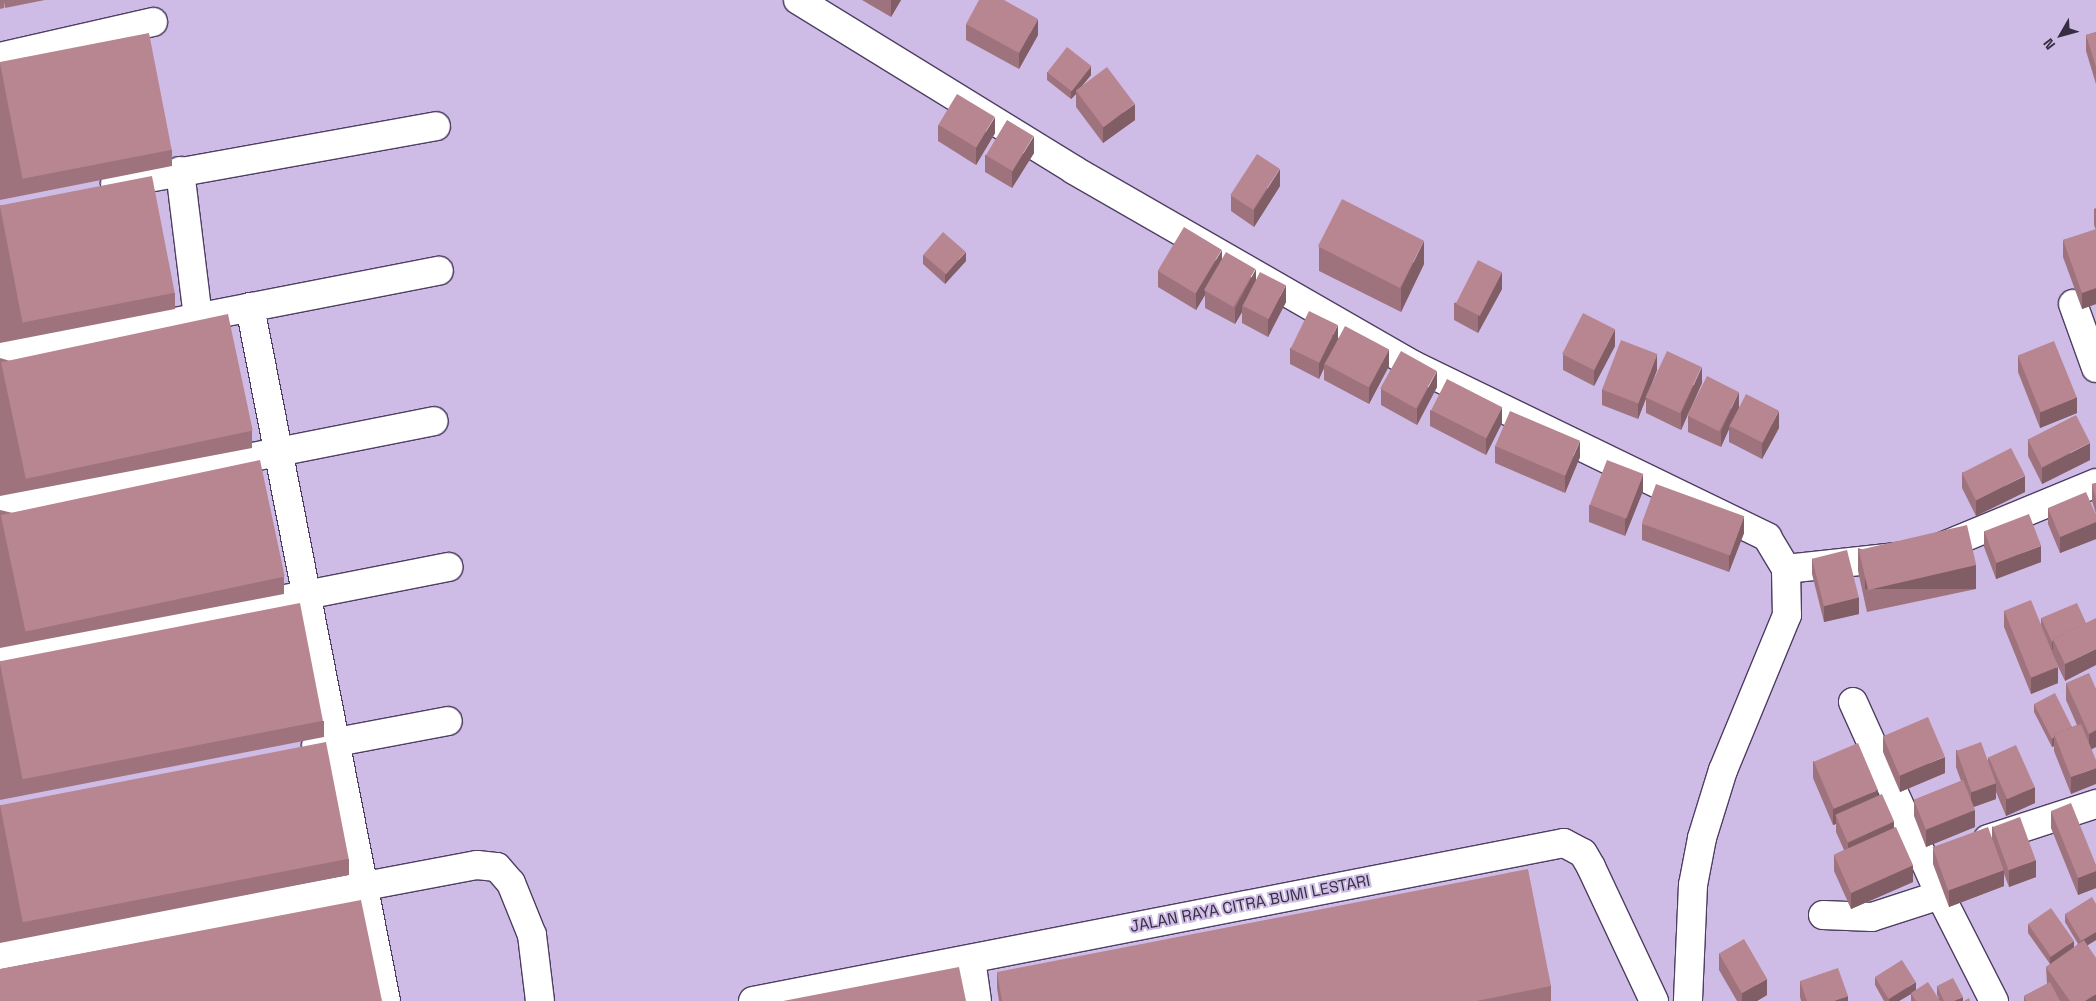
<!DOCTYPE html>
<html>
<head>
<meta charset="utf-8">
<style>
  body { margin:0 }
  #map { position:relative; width:2096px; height:1001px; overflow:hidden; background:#cebce7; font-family:"Space Grotesk",sans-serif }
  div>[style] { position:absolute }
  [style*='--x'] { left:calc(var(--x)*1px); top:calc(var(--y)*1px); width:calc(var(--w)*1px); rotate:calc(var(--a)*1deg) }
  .roads { filter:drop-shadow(1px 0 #4e3e62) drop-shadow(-1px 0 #4e3e62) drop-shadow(0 1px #4e3e62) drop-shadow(0 -1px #4e3e62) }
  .minor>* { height:28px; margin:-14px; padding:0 14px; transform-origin:14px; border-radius:14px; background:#fff }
  .wall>* { inset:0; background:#9e737d }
  .shaded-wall>* { inset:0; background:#815e66; transform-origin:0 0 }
  .building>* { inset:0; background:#b88691; transform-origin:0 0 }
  span { translate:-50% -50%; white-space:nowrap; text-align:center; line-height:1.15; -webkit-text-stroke:4px #cebce7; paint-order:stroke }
  .street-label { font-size:16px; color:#362e3f }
  .north { position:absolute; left:2036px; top:10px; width:50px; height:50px; -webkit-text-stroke:4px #cebce7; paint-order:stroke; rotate:232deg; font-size:14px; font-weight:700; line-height:20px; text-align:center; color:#362e3f }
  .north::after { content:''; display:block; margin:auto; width:18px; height:22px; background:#362e3f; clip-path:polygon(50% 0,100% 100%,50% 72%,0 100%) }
</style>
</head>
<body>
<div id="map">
  <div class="roads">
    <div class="minor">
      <div style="--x:798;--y:0;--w:324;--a:31.6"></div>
      <div style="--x:1074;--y:170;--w:391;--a:29.9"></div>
      <div style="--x:1413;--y:365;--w:394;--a:25.9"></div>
      <div style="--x:1767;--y:537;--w:37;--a:59"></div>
      <div style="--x:1786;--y:569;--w:46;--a:88.8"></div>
      <div style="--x:1787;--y:615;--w:168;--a:112.4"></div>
      <div style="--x:1723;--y:770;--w:71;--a:107.2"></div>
      <div style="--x:1702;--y:838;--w:48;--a:100.8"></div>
      <div style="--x:1693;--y:885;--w:116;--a:92.5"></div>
      <div style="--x:0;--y:57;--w:157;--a:-12.9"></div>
      <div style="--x:180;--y:171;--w:147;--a:83"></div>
      <div style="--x:115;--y:184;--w:326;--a:-10.2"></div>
      <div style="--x:2073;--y:304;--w:68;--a:70.2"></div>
      <div style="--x:250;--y:307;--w:707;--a:78.91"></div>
      <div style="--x:0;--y:356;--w:447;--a:-11"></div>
      <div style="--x:0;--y:507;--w:442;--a:-11.2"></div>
      <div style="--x:1936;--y:549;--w:173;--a:-22.4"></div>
      <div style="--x:1786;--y:569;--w:111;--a:-6.2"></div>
      <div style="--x:0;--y:655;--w:457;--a:-11.1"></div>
      <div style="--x:1853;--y:702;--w:212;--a:65.7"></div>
      <div style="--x:1940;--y:895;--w:119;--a:63"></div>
      <div style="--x:316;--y:746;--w:134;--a:-10.7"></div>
      <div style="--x:1988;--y:839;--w:114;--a:-18"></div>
      <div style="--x:1823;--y:915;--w:49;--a:2.3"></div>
      <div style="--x:1872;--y:917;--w:71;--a:-17.9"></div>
      <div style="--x:0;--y:955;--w:485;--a:-10.7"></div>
      <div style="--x:477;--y:865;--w:20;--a:6"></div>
      <div style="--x:497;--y:867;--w:21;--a:49"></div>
      <div style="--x:511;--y:883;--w:56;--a:68"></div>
      <div style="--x:532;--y:935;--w:66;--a:83.1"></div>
      <div style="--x:971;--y:959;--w:42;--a:81.9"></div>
      <div style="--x:753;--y:1001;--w:826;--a:-11.02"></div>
      <div style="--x:1564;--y:843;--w:21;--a:28"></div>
      <div style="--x:1583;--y:853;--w:16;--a:60"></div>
      <div style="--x:1591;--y:867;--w:148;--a:64.8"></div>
    </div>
  </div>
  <div class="wall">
    <div style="clip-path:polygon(0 0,45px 0,5px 8px,4px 2px,4px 8px,0 9px)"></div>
    <div style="clip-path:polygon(862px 0,901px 0,891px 17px)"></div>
    <div style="clip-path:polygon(966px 24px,1038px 35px,1019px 69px,966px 40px)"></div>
    <div style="clip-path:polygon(2096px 32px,2096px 84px,2086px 51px,2086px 35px)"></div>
    <div style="clip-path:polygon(0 62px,172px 150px,172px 166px,0 200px)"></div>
    <div style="clip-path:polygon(1047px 72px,1091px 75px,1082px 86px,1135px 120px,1103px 143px,1076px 107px,1076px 94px,1071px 99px,1047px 80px)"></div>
    <div style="clip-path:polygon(938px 125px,995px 133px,976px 165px,938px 141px)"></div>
    <div style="clip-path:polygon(1034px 153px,1012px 188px,985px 172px,985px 155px)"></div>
    <div style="clip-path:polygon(1280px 186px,1254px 227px,1231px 211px,1231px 195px)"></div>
    <div style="clip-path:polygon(0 205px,175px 293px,175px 309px,0 343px)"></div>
    <div style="clip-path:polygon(2096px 208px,2096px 304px,2082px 309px,2063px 257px,2063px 240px,2096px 230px,2094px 225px,2094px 209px)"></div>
    <div style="clip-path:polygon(1319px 247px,1424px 264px,1401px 312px,1319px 271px)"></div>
    <div style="clip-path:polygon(923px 255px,966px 261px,945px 284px,923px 264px)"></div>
    <div style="clip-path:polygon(1222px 259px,1256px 280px,1286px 302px,1268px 337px,1242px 323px,1242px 312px,1235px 324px,1205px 308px,1205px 295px,1196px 310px,1158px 287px,1158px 271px)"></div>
    <div style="clip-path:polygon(1502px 289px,1478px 333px,1454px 320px,1454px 303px)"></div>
    <div style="clip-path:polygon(1338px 339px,1389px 366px,1369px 404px,1324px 380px,1324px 368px,1319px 379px,1290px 364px,1290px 348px)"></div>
    <div style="clip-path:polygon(1615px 346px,1594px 386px,1563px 370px,1563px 354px)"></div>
    <div style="clip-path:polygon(2018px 356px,2077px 413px,2040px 428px,2018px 372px)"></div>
    <div style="clip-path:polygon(0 358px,252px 431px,252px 448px,0 496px)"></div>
    <div style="clip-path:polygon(1657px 370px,1638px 419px,1602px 405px,1602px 389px)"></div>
    <div style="clip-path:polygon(1702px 383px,1681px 430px,1646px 413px,1646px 397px)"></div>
    <div style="clip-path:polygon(1437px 387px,1417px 425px,1381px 405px,1381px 389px)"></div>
    <div style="clip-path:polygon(1739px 407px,1779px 428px,1762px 459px,1729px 442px,1729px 429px,1721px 447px,1688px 432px,1688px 416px)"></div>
    <div style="clip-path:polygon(1430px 410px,1502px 423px,1486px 455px,1430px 426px)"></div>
    <div style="clip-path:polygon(2028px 439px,2090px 460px,2042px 484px,2028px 456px)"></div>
    <div style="clip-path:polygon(1495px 446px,1580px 457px,1565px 493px,1495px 463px)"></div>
    <div style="clip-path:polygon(1962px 472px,2025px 492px,1976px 516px,1962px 488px)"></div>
    <div style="clip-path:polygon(2096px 483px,2096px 539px,2060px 553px,2048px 524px,2048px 508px,2096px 514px,2092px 501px,2092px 484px)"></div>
    <div style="clip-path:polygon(1643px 491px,1625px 536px,1589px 522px,1589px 505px)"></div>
    <div style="clip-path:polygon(0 510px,284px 577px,284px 594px,0 648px)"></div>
    <div style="clip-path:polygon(1642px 524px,1744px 533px,1729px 572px,1642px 540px)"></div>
    <div style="clip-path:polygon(1984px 531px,2041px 562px,1996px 579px,1984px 547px)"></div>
    <div style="clip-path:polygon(1858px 548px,1976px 589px,1867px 612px,1858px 571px)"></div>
    <div style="clip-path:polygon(1812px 558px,1859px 614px,1824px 622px,1812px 574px)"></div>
    <div style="clip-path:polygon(2004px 611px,2041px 626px,2041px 618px,2086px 623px,2065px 681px,2055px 660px,2058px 683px,2031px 694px,2004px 627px)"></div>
    <div style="clip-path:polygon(0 661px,324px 721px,324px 737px,0 800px)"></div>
    <div style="clip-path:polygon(2066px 683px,2096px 689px,2096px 747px,2092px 749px,2071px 794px,2054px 751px,2054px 746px,2052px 747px,2034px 712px,2034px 704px,2072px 727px,2077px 725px,2066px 700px)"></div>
    <div style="clip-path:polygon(1883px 736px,1945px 773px,1900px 792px,1883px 752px)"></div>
    <div style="clip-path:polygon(1956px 750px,1988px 761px,1988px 757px,2035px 803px,2006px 816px,1996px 792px,1996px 799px,1973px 807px,1975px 827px,1926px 847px,1914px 816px,1914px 800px,1961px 781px,1956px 767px)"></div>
    <div style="clip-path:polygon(1813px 761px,1878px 796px,1894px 828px,1913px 882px,1851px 909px,1834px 871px,1834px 855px,1844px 850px,1836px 832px,1836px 824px,1833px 825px,1813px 778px)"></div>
    <div style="clip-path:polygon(0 805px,349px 859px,349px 875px,0 943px)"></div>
    <div style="clip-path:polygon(2051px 811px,2096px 865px,2096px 888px,2078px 895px,2051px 828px)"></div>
    <div style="clip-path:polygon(1992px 826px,2036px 877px,2009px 887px,2004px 874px,2004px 886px,1949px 907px,1933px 864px,1933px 848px,1992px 839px)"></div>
    <div style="clip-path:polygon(2096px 904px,2096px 940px,2088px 945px,2096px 1001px,2024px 1001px,2024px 996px,2047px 984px,2046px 967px,2050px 964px,2028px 933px,2028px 924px,2074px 948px,2078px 944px,2065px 922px,2065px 914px)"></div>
    <div style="clip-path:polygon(1719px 953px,1767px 995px,1757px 1001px,1737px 1001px,1719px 970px)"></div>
    <div style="clip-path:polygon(997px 972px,1551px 986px,1551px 1001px,999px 1001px,997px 988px)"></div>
    <div style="clip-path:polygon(1875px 977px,1916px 990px,1939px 998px,1937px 995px,1937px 986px,1963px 1001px,1911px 1001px,1911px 994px,1899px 1001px,1884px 1001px,1875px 985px)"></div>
    <div style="clip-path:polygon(1800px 981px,1848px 1001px,1801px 1001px,1800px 997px)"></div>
  </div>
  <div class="shaded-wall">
    <div style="clip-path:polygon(891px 0,901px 0,891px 17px)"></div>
    <div style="clip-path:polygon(1038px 19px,1038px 35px,1019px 69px,1019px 53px)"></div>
    <div style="clip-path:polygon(1091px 66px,1091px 75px,1077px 92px,1076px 91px,1076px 94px,1071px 99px,1071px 91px)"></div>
    <div style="clip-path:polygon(1135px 104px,1135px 120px,1103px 143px,1103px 127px)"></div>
    <div style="clip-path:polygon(995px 117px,995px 133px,976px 165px,976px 148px)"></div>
    <div style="clip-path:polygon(1034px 136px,1034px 153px,1012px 188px,1012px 172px)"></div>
    <div style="clip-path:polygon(1280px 169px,1280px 186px,1254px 227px,1254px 210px)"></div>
    <div style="clip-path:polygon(1424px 241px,1424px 264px,1401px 312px,1401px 288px)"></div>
    <div style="clip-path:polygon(1222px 250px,1222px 266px,1205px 291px,1205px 295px,1196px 310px,1196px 293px)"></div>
    <div style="clip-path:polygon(966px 252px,966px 261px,945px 284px,945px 275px)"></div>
    <div style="clip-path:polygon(1256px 269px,1256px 285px,1242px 306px,1242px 312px,1235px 324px,1235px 308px)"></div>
    <div style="clip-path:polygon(1502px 272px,1502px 289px,1478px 333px,1478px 316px)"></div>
    <div style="clip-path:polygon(1286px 285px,1286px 302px,1268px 337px,1268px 320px)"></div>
    <div style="clip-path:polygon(2096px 288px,2096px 304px,2082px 309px,2082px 293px)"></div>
    <div style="clip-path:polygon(1338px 325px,1338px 341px,1324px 364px,1324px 368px,1319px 379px,1319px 362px)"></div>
    <div style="clip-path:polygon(1615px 329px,1615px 346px,1594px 386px,1594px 370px)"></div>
    <div style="clip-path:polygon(1389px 349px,1389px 366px,1369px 404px,1369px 387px)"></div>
    <div style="clip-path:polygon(1657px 354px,1657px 370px,1638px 419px,1638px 403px)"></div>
    <div style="clip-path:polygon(1702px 367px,1702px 383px,1681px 430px,1681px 413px)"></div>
    <div style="clip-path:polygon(1437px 371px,1437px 387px,1417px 425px,1417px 409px)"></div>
    <div style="clip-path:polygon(1739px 392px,1739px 408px,1729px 426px,1729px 429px,1721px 447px,1721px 431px)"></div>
    <div style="clip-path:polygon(2077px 397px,2077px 413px,2040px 428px,2040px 412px)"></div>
    <div style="clip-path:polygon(1502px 407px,1502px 423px,1486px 455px,1486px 438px)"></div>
    <div style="clip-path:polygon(1779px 411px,1779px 428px,1762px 459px,1762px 443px)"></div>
    <div style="clip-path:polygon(1580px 441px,1580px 457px,1565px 493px,1565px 476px)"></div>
    <div style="clip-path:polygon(2090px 443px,2090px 460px,2042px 484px,2042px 468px)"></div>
    <div style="clip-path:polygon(1643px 474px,1643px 491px,1625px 536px,1625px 519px)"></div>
    <div style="clip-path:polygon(2025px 476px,2025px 492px,1976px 516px,1976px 500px)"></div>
    <div style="clip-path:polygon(1744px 516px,1744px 533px,1729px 572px,1729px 555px)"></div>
    <div style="clip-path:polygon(2096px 522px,2096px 539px,2060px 553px,2060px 537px)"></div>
    <div style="clip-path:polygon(2041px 546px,2041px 562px,1996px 579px,1996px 563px)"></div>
    <div style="left:1976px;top:565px;width:24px;height:111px;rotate:90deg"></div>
    <div style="clip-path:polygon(1859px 597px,1859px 614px,1824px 622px,1824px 605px)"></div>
    <div style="clip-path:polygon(2053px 641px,2053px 649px,2052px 650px,2052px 642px)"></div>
    <div style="clip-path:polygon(2096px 649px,2096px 665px,2065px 681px,2065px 664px)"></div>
    <div style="clip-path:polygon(2058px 667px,2058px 683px,2031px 694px,2031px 678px)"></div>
    <div style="clip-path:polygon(2096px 730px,2096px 747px,2089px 750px,2089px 734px)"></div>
    <div style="clip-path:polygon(2054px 737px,2054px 746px,2052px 747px,2052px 739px)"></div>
    <div style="clip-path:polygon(1945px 757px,1945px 773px,1900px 792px,1900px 775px)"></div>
    <div style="clip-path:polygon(2096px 768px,2096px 784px,2071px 794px,2071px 777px)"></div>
    <div style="clip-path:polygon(1996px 783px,1996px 799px,1971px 808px,1971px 791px)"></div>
    <div style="clip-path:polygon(2035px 787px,2035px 803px,2006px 816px,2006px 799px)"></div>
    <div style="clip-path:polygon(1878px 790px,1878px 807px,1836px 816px,1836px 824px,1833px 825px,1833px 809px)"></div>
    <div style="clip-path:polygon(1975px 810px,1975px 827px,1926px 847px,1926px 830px)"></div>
    <div style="clip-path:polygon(1894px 821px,1894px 838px,1848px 859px,1848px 843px)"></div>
    <div style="clip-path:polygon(2036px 860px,2036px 877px,2009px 887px,2009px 870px)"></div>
    <div style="clip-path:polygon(1913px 865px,1913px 882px,1851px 909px,1851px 893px)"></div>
    <div style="clip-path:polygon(2004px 870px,2004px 886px,1949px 907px,1949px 890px)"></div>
    <div style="clip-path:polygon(2096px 871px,2096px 888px,2078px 895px,2078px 878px)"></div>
    <div style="clip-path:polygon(2096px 932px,2096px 940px,2081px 949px,2081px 941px)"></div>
    <div style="clip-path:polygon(2074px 941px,2074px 949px,2050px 965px,2050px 957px)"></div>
    <div style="clip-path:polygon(1767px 979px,1767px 995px,1757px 1001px,1742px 1001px,1742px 993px)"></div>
    <div style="clip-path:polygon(1916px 982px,1916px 991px,1899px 1001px,1889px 1001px,1889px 999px)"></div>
    <div style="clip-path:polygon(2096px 994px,2096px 1001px,2085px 1001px)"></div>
    <div style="clip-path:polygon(1848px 996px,1848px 1001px,1834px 1001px)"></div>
    <div style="clip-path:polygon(1963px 997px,1963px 1001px,1954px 1001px)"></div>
  </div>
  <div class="building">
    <div style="clip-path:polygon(979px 0,1004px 0,1038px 19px,1019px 53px,966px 24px)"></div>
    <div style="clip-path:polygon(2096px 32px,2096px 67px,2086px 35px)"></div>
    <div style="left:149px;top:33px;width:119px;height:152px;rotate:79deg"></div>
    <div style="left:1067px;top:47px;width:31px;height:32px;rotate:38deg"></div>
    <div style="left:1107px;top:67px;width:46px;height:39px;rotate:53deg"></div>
    <div style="left:957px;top:94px;width:44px;height:36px;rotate:31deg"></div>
    <div style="left:1007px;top:120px;width:31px;height:41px;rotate:31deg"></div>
    <div style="left:1257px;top:154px;width:27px;height:49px;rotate:33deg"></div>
    <div style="left:152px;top:176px;width:119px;height:155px;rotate:79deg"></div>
    <div style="left:1342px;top:199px;width:92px;height:53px;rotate:27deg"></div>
    <div style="left:1184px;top:227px;width:44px;height:51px;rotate:31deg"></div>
    <div style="clip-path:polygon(2096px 229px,2096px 288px,2082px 293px,2063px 240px)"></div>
    <div style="left:943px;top:232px;width:30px;height:30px;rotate:41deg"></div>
    <div style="left:1226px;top:252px;width:34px;height:44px;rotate:30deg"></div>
    <div style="left:1478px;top:260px;width:27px;height:49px;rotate:27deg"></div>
    <div style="left:1260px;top:272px;width:29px;height:38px;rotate:27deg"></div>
    <div style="left:1309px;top:311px;width:32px;height:42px;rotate:26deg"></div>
    <div style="left:1583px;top:313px;width:36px;height:46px;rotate:27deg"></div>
    <div style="left:228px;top:314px;width:119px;height:232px;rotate:78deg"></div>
    <div style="left:1345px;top:326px;width:50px;height:43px;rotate:28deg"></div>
    <div style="left:1621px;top:340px;width:39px;height:53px;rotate:21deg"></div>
    <div style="left:2054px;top:341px;width:61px;height:39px;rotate:68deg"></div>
    <div style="left:1401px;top:351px;width:41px;height:43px;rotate:29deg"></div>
    <div style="left:1667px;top:351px;width:38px;height:51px;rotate:25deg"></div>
    <div style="left:1707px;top:376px;width:36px;height:44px;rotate:27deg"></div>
    <div style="left:1447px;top:379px;width:62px;height:35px;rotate:27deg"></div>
    <div style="left:1746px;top:394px;width:37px;height:36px;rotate:27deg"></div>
    <div style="left:1510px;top:411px;width:76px;height:38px;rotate:23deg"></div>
    <div style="left:2076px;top:415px;width:31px;height:54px;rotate:63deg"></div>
    <div style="left:2011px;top:448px;width:31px;height:55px;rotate:63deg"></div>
    <div style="left:260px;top:460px;width:119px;height:265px;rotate:78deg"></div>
    <div style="left:1607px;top:460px;width:39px;height:48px;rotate:21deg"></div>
    <div style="clip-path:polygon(2096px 483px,2096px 499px,2092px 484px)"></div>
    <div style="left:1656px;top:484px;width:94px;height:42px;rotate:20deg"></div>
    <div style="clip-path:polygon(2086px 492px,2096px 515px,2096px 522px,2060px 537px,2048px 508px)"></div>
    <div style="left:2029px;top:514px;width:34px;height:48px;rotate:69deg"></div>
    <div style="left:1967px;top:525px;width:41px;height:111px;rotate:77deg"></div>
    <div style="left:1847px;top:550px;width:49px;height:36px;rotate:76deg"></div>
    <div style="left:2031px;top:600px;width:72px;height:29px;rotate:68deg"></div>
    <div style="left:300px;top:603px;width:120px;height:306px;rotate:79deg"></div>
    <div style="clip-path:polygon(2077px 603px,2086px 623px,2053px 639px,2053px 641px,2052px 642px,2041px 618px)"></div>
    <div style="clip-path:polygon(2096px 618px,2096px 649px,2065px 664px,2053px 639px)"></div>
    <div style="clip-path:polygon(2089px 673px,2096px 689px,2096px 730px,2089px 734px,2066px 683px)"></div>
    <div style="clip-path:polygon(2055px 693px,2072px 727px,2054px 734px,2054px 737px,2052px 739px,2034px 704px)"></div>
    <div style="left:1928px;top:717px;width:43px;height:49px;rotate:67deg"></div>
    <div style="clip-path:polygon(2081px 724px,2096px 760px,2096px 768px,2071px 777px,2054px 734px)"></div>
    <div style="left:326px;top:742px;width:119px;height:332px;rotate:79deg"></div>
    <div style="left:1981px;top:742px;width:44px;height:26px;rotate:70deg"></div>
    <div style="left:1858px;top:743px;width:51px;height:48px;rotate:67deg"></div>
    <div style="left:2016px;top:745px;width:46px;height:30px;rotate:66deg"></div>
    <div style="left:1963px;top:780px;width:32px;height:53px;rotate:68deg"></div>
    <div style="left:1882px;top:794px;width:30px;height:51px;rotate:66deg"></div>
    <div style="clip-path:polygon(2071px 803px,2096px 865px,2096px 871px,2078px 878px,2051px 811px)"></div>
    <div style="left:2020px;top:817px;width:46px;height:29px;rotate:70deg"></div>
    <div style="left:1896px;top:827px;width:42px;height:68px;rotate:66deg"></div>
    <div style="left:1988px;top:827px;width:46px;height:59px;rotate:70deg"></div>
    <div style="clip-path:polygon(1528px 869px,1551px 986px,1476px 1001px,1002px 1001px,997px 972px)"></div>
    <div style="clip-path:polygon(2092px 897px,2096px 904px,2096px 932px,2081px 941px,2065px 914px)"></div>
    <div style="clip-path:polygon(361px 900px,382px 1001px,0 1001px,0 969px)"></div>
    <div style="left:2051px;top:908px;width:40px;height:28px;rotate:55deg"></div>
    <div style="left:1744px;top:939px;width:46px;height:29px;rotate:60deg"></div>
    <div style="clip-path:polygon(2084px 940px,2096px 958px,2096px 994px,2085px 1001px,2070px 1001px,2046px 967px)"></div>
    <div style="left:1902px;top:960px;width:26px;height:32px;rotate:58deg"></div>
    <div style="clip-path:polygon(959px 967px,966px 1001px,783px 1001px)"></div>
    <div style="clip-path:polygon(1838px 968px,1848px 996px,1834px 1001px,1807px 1001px,1800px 981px)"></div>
    <div style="clip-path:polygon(1953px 978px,1963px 997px,1954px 1001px,1944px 1001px,1937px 986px)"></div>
    <div style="clip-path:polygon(1928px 982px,1940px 1001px,1916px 1001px,1911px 993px)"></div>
    <div style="clip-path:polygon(2050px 982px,2060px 1001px,2026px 1001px,2024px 996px)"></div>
    <div style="clip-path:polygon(1969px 998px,1970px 1001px,1964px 1001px)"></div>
  </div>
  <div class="street-label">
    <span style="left:1250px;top:904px;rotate:-11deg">JALAN RAYA CITRA BUMI LESTARI</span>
  </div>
  <div class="north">N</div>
</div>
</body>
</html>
